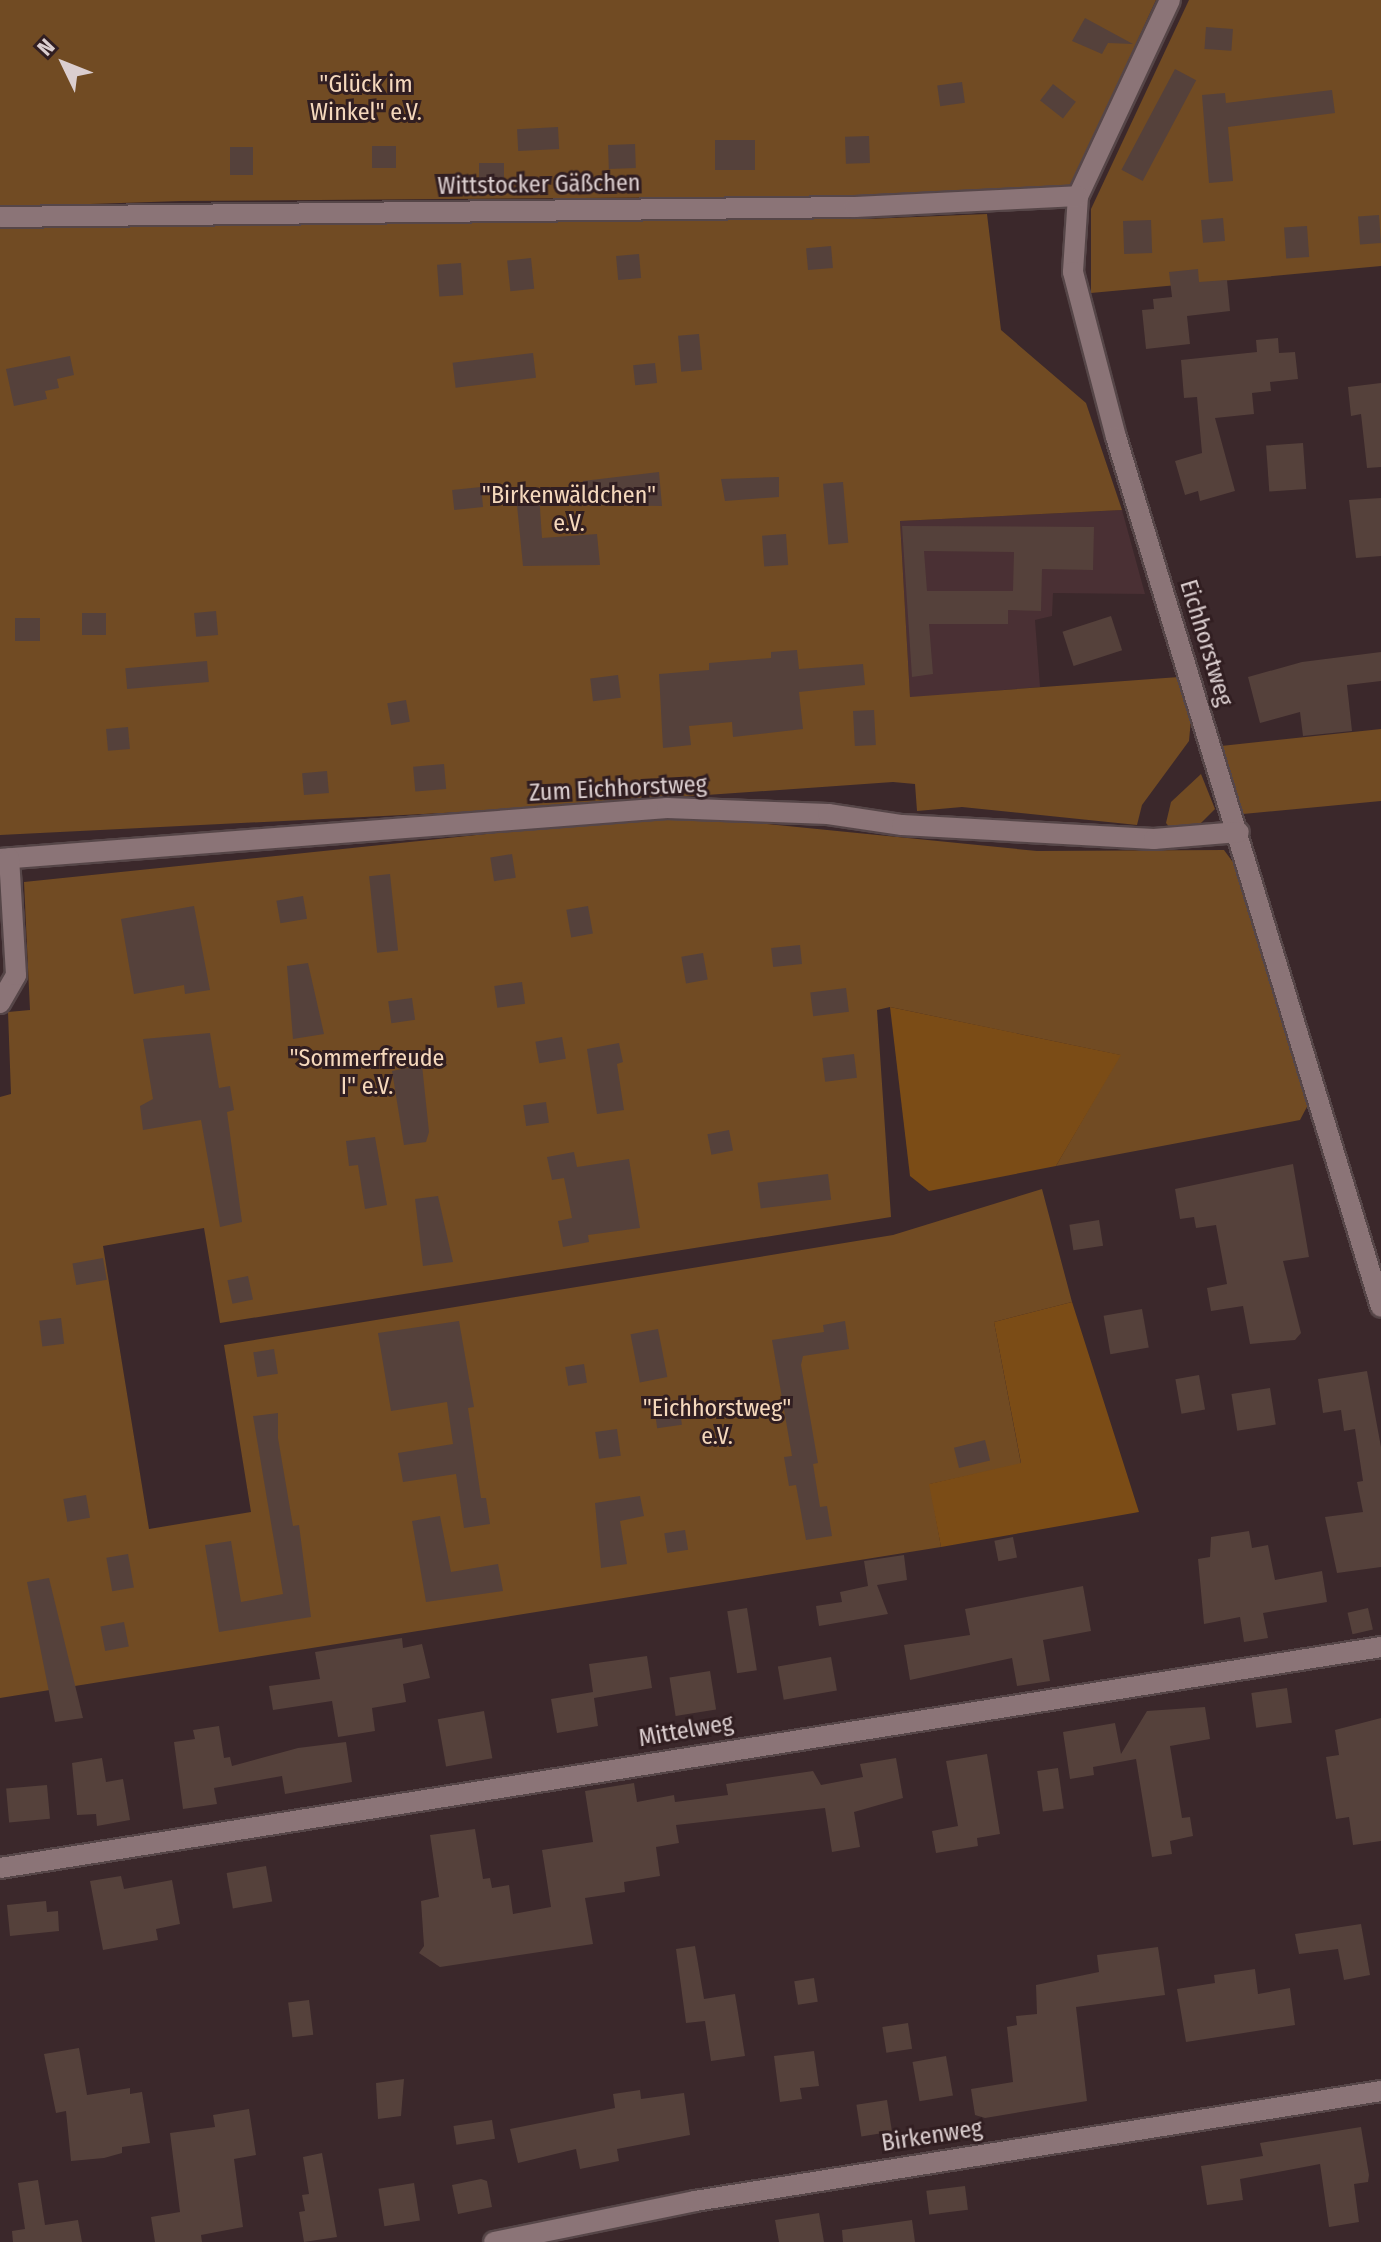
<!DOCTYPE html>
<html>
<head>
<meta charset="utf-8">
<style>
  body { margin:0 }
  #map { position:relative; width:1381px; height:2242px; overflow:hidden; background:#3b282b; font-family:"Fira Sans Condensed",sans-serif }
  div>[style] { position:absolute }
  [style*='--x'] { left:calc(var(--x)*1px); top:calc(var(--y)*1px); width:calc(var(--w)*1px); rotate:calc(var(--a)*1deg) }
  .built>* { inset:0; background:#4a3034 }
  .green>* { inset:0; background:#714b23 }
  .forest>* { inset:0; background:#7b4c16 }
  .building>* { inset:0; background:#55413b; transform-origin:0 0 }
  .roads { filter:drop-shadow(2px 0 #564648) drop-shadow(-2px 0 #564648) drop-shadow(0 2px #564648) drop-shadow(0 -2px #564648) }
  .minor>* { height:20px; margin:-10px; padding:0 10px; transform-origin:10px; border-radius:10px; background:#8b7477 }
  span { translate:-50% -50%; white-space:nowrap; text-align:center; line-height:1.15; -webkit-text-stroke:6px #311e21; paint-order:stroke }
  .park-label { font-size:24px; color:#f5d8bc }
  .street-label { font-size:24px; color:#dbcecf }
  .north { position:absolute; left:24px; top:24px; width:80px; height:80px; -webkit-text-stroke:6px #311e21; paint-order:stroke; rotate:313deg; font-size:22px; font-weight:700; line-height:32px; text-align:center; color:#dbcecf }
  .north::after { content:''; display:block; margin:auto; width:28px; height:36px; background:#dbcecf; clip-path:polygon(50% 0,100% 100%,50% 72%,0 100%) }
</style>
</head>
<body>
<div id="map">
  <div class="built">
    <div style="clip-path:polygon(1122px 510px,1145px 594px,1053px 593px,1052px 616px,1035px 620px,1040px 687px,910px 698px,900px 521px)"></div>
  </div>
  <div class="green">
    <div style="clip-path:polygon(0 0,1156px 0,1071px 186px,985px 195px,181px 201px,0 207px)"></div>
    <div style="clip-path:polygon(1189px 0,1381px 0,1381px 266px,1091px 293px,1091px 209px)"></div>
    <div style="clip-path:polygon(987px 214px,1001px 330px,1086px 403px,1122px 510px,900px 521px,910px 697px,1179px 677px,1191px 719px,1189px 741px,1142px 805px,1137px 825px,962px 807px,917px 811px,915px 784px,893px 782px,463px 812px,0 835px,0 224px,163px 219px,868px 219px)"></div>
    <div style="clip-path:polygon(1381px 729px,1381px 801px,1243px 814px,1221px 746px)"></div>
    <div style="clip-path:polygon(1201px 774px,1215px 809px,1197px 827px,1170px 828px,1166px 823px,1171px 802px)"></div>
    <div style="clip-path:polygon(641px 818px,736px 821px,1037px 851px,1224px 850px,1235px 865px,1310px 1101px,1300px 1120px,1056px 1166px,1120px 1055px,890px 1007px,877px 1010px,891px 1217px,220px 1323px,204px 1228px,103px 1246px,149px 1529px,251px 1512px,224px 1345px,893px 1235px,1042px 1189px,1072px 1302px,994px 1322px,1021px 1464px,930px 1484px,941px 1547px,0 1698px,0 1097px,11px 1094px,8px 1012px,30px 1010px,24px 882px)"></div>
  </div>
  <div class="forest">
    <div style="clip-path:polygon(890px 1007px,1121px 1055px,1056px 1166px,929px 1191px,910px 1176px)"></div>
    <div style="clip-path:polygon(1072px 1302px,1139px 1512px,941px 1547px,929px 1484px,1021px 1463px,994px 1322px)"></div>
  </div>
  <div class="building">
    <div style="clip-path:polygon(1085px 18px,1133px 44px,1108px 43px,1102px 54px,1072px 41px)"></div>
    <div style="left:1206px;top:27px;width:27px;height:22px;rotate:4deg"></div>
    <div style="left:1175px;top:69px;width:24px;height:114px;rotate:28deg"></div>
    <div style="left:962px;top:82px;width:21px;height:25px;rotate:82deg"></div>
    <div style="left:1053px;top:84px;width:29px;height:21px;rotate:38deg"></div>
    <div style="clip-path:polygon(1332px 90px,1335px 113px,1228px 127px,1233px 181px,1209px 183px,1202px 95px,1225px 93px,1226px 103px)"></div>
    <div style="left:558px;top:127px;width:22px;height:41px;rotate:87deg"></div>
    <div style="left:869px;top:136px;width:27px;height:24px;rotate:88deg"></div>
    <div style="left:715px;top:140px;width:40px;height:30px"></div>
    <div style="left:635px;top:144px;width:24px;height:27px;rotate:88deg"></div>
    <div style="left:372px;top:146px;width:24px;height:22px"></div>
    <div style="left:253px;top:147px;width:28px;height:23px;rotate:90deg"></div>
    <div style="left:479px;top:163px;width:25px;height:20px"></div>
    <div style="left:1379px;top:215px;width:28px;height:21px;rotate:86deg"></div>
    <div style="left:1223px;top:218px;width:23px;height:22px;rotate:85deg"></div>
    <div style="left:1151px;top:220px;width:33px;height:28px;rotate:88deg"></div>
    <div style="left:1307px;top:226px;width:31px;height:23px;rotate:86deg"></div>
    <div style="left:831px;top:246px;width:22px;height:25px;rotate:85deg"></div>
    <div style="left:639px;top:254px;width:24px;height:23px;rotate:85deg"></div>
    <div style="left:531px;top:258px;width:31px;height:24px;rotate:84deg"></div>
    <div style="left:461px;top:263px;width:32px;height:24px;rotate:86deg"></div>
    <div style="clip-path:polygon(1198px 269px,1199px 282px,1227px 280px,1230px 311px,1187px 316px,1190px 344px,1146px 349px,1142px 310px,1154px 309px,1153px 299px,1172px 297px,1169px 272px)"></div>
    <div style="left:699px;top:334px;width:36px;height:21px;rotate:85deg"></div>
    <div style="clip-path:polygon(1278px 338px,1279px 353px,1295px 352px,1298px 379px,1270px 382px,1271px 391px,1252px 393px,1254px 414px,1215px 418px,1235px 491px,1200px 501px,1198px 491px,1185px 495px,1175px 461px,1202px 453px,1197px 397px,1184px 398px,1181px 360px,1257px 352px,1256px 340px)"></div>
    <div style="left:533px;top:353px;width:25px;height:81px;rotate:83deg"></div>
    <div style="clip-path:polygon(70px 356px,74px 375px,57px 379px,59px 388px,45px 391px,47px 399px,14px 406px,6px 369px)"></div>
    <div style="left:655px;top:363px;width:20px;height:22px;rotate:84deg"></div>
    <div style="clip-path:polygon(1381px 383px,1381px 467px,1367px 468px,1361px 414px,1351px 416px,1348px 387px)"></div>
    <div style="left:1303px;top:443px;width:46px;height:37px;rotate:86deg"></div>
    <div style="clip-path:polygon(659px 472px,662px 506px,584px 505px,583px 481px)"></div>
    <div style="clip-path:polygon(779px 477px,779px 497px,725px 501px,721px 479px)"></div>
    <div style="left:843px;top:482px;width:61px;height:20px;rotate:85deg"></div>
    <div style="left:481px;top:487px;width:20px;height:29px;rotate:84deg"></div>
    <div style="clip-path:polygon(539px 493px,542px 538px,597px 534px,600px 565px,523px 566px,516px 495px)"></div>
    <div style="clip-path:polygon(1381px 498px,1381px 556px,1356px 558px,1349px 500px)"></div>
    <div style="clip-path:polygon(evenodd,902px 526px,1094px 527px,1093px 570px,1042px 569px,1041px 611px,1008px 610px,1008px 624px,929px 624px,933px 674px,912px 677px,902px 526px,924px 551px,1014px 552px,1013px 591px,927px 591px,924px 551px)"></div>
    <div style="left:786px;top:534px;width:31px;height:24px;rotate:86deg"></div>
    <div style="left:216px;top:611px;width:24px;height:22px;rotate:85deg"></div>
    <div style="left:82px;top:613px;width:24px;height:22px"></div>
    <div style="left:1111px;top:616px;width:36px;height:51px;rotate:72deg"></div>
    <div style="left:40px;top:618px;width:23px;height:25px;rotate:90deg"></div>
    <div style="clip-path:polygon(797px 650px,799px 669px,863px 664px,865px 685px,799px 692px,803px 729px,733px 737px,732px 722px,689px 726px,691px 745px,663px 748px,659px 674px,709px 670px,709px 663px,771px 658px,771px 652px)"></div>
    <div style="clip-path:polygon(1381px 652px,1381px 681px,1347px 685px,1352px 731px,1303px 736px,1300px 712px,1260px 723px,1248px 677px,1302px 662px)"></div>
    <div style="left:207px;top:661px;width:21px;height:82px;rotate:85deg"></div>
    <div style="left:618px;top:675px;width:23px;height:28px;rotate:83deg"></div>
    <div style="left:406px;top:700px;width:22px;height:19px;rotate:80deg"></div>
    <div style="left:874px;top:710px;width:35px;height:21px;rotate:87deg"></div>
    <div style="left:128px;top:727px;width:22px;height:22px;rotate:85deg"></div>
    <div style="left:444px;top:764px;width:25px;height:31px;rotate:85deg"></div>
    <div style="left:327px;top:771px;width:22px;height:25px;rotate:85deg"></div>
    <div style="left:512px;top:854px;width:24px;height:22px;rotate:81deg"></div>
    <div style="left:390px;top:874px;width:77px;height:21px;rotate:84deg"></div>
    <div style="left:303px;top:896px;width:23px;height:27px;rotate:80deg"></div>
    <div style="clip-path:polygon(194px 906px,210px 990px,185px 994px,184px 985px,134px 994px,121px 919px)"></div>
    <div style="left:588px;top:906px;width:28px;height:22px;rotate:80deg"></div>
    <div style="left:800px;top:945px;width:19px;height:29px;rotate:84deg"></div>
    <div style="left:703px;top:953px;width:27px;height:22px;rotate:80deg"></div>
    <div style="clip-path:polygon(308px 963px,324px 1034px,293px 1039px,287px 966px)"></div>
    <div style="left:522px;top:982px;width:22px;height:28px;rotate:82deg"></div>
    <div style="left:846px;top:988px;width:24px;height:36px;rotate:83deg"></div>
    <div style="left:412px;top:998px;width:22px;height:24px;rotate:82deg"></div>
    <div style="clip-path:polygon(210px 1033px,219px 1088px,230px 1086px,234px 1110px,227px 1112px,242px 1222px,220px 1227px,201px 1120px,143px 1130px,140px 1106px,153px 1099px,143px 1039px)"></div>
    <div style="left:562px;top:1037px;width:22px;height:27px;rotate:80deg"></div>
    <div style="clip-path:polygon(619px 1043px,623px 1062px,617px 1064px,624px 1110px,597px 1114px,587px 1049px)"></div>
    <div style="left:854px;top:1054px;width:24px;height:32px;rotate:83deg"></div>
    <div style="clip-path:polygon(422px 1065px,429px 1132px,426px 1142px,404px 1145px,392px 1071px)"></div>
    <div style="left:546px;top:1102px;width:21px;height:23px;rotate:82deg"></div>
    <div style="left:729px;top:1130px;width:21px;height:22px;rotate:79deg"></div>
    <div style="clip-path:polygon(375px 1137px,387px 1205px,365px 1209px,358px 1165px,349px 1166px,346px 1141px)"></div>
    <div style="clip-path:polygon(574px 1152px,577px 1167px,629px 1159px,640px 1228px,588px 1235px,589px 1242px,563px 1247px,558px 1221px,572px 1218px,564px 1178px,552px 1180px,547px 1157px)"></div>
    <div style="clip-path:polygon(1293px 1164px,1309px 1257px,1283px 1261px,1301px 1333px,1295px 1340px,1250px 1344px,1243px 1306px,1211px 1311px,1207px 1288px,1227px 1284px,1216px 1225px,1196px 1228px,1194px 1217px,1180px 1219px,1175px 1189px)"></div>
    <div style="left:828px;top:1174px;width:26px;height:71px;rotate:83deg"></div>
    <div style="clip-path:polygon(438px 1196px,453px 1262px,423px 1266px,415px 1199px)"></div>
    <div style="left:1099px;top:1220px;width:26px;height:30px;rotate:81deg"></div>
    <div style="left:103px;top:1258px;width:22px;height:31px;rotate:80deg"></div>
    <div style="left:248px;top:1276px;width:24px;height:21px;rotate:78deg"></div>
    <div style="left:1142px;top:1309px;width:39px;height:39px;rotate:80deg"></div>
    <div style="left:61px;top:1318px;width:26px;height:22px;rotate:83deg"></div>
    <div style="clip-path:polygon(459px 1321px,474px 1407px,468px 1408px,481px 1498px,486px 1498px,490px 1524px,464px 1528px,456px 1474px,403px 1482px,398px 1453px,453px 1444px,447px 1402px,391px 1411px,378px 1333px)"></div>
    <div style="clip-path:polygon(845px 1321px,849px 1349px,803px 1356px,801px 1365px,818px 1463px,813px 1464px,820px 1507px,827px 1506px,832px 1536px,806px 1540px,796px 1485px,789px 1486px,784px 1457px,792px 1456px,772px 1340px,824px 1332px,823px 1325px)"></div>
    <div style="left:658px;top:1329px;width:49px;height:28px;rotate:79deg"></div>
    <div style="left:274px;top:1349px;width:25px;height:21px;rotate:81deg"></div>
    <div style="left:584px;top:1364px;width:19px;height:19px;rotate:81deg"></div>
    <div style="clip-path:polygon(1367px 1371px,1381px 1447px,1381px 1567px,1337px 1573px,1325px 1517px,1363px 1512px,1357px 1482px,1363px 1481px,1355px 1429px,1344px 1431px,1341px 1410px,1323px 1413px,1318px 1379px)"></div>
    <div style="left:1199px;top:1375px;width:35px;height:24px;rotate:80deg"></div>
    <div style="left:1270px;top:1388px;width:37px;height:39px;rotate:81deg"></div>
    <div style="left:679px;top:1404px;width:21px;height:25px;rotate:82deg"></div>
    <div style="clip-path:polygon(278px 1413px,278px 1438px,293px 1526px,299px 1525px,311px 1617px,219px 1632px,205px 1545px,231px 1541px,241px 1602px,283px 1594px,253px 1416px)"></div>
    <div style="left:617px;top:1429px;width:27px;height:22px;rotate:82deg"></div>
    <div style="left:985px;top:1440px;width:21px;height:32px;rotate:76deg"></div>
    <div style="left:86px;top:1495px;width:23px;height:23px;rotate:80deg"></div>
    <div style="clip-path:polygon(640px 1496px,644px 1516px,620px 1521px,627px 1564px,601px 1568px,595px 1503px)"></div>
    <div style="clip-path:polygon(440px 1516px,451px 1572px,498px 1564px,503px 1591px,426px 1602px,412px 1521px)"></div>
    <div style="left:685px;top:1530px;width:20px;height:21px;rotate:81deg"></div>
    <div style="clip-path:polygon(1249px 1531px,1252px 1548px,1268px 1545px,1275px 1580px,1322px 1571px,1327px 1602px,1263px 1613px,1268px 1638px,1244px 1642px,1240px 1617px,1204px 1624px,1198px 1559px,1210px 1557px,1211px 1537px)"></div>
    <div style="left:1013px;top:1537px;width:21px;height:19px;rotate:79deg"></div>
    <div style="left:128px;top:1554px;width:34px;height:22px;rotate:80deg"></div>
    <div style="clip-path:polygon(904px 1555px,907px 1580px,877px 1585px,888px 1614px,819px 1626px,816px 1606px,842px 1602px,840px 1592px,868px 1586px,864px 1561px)"></div>
    <div style="clip-path:polygon(49px 1578px,83px 1718px,55px 1722px,27px 1582px)"></div>
    <div style="clip-path:polygon(1083px 1586px,1091px 1631px,1043px 1640px,1050px 1681px,1017px 1686px,1012px 1658px,910px 1680px,904px 1645px,970px 1635px,965px 1609px)"></div>
    <div style="left:747px;top:1608px;width:63px;height:20px;rotate:81deg"></div>
    <div style="left:1368px;top:1608px;width:22px;height:21px;rotate:77deg"></div>
    <div style="left:124px;top:1622px;width:25px;height:24px;rotate:79deg"></div>
    <div style="clip-path:polygon(402px 1638px,403px 1648px,422px 1644px,430px 1678px,403px 1684px,406px 1702px,372px 1708px,375px 1731px,338px 1737px,332px 1701px,273px 1710px,269px 1686px,320px 1679px,315px 1652px)"></div>
    <div style="clip-path:polygon(647px 1656px,652px 1688px,594px 1698px,598px 1726px,557px 1733px,551px 1699px,593px 1692px,589px 1664px)"></div>
    <div style="left:831px;top:1657px;width:34px;height:54px;rotate:80deg"></div>
    <div style="left:710px;top:1671px;width:39px;height:41px;rotate:81deg"></div>
    <div style="left:1287px;top:1688px;width:35px;height:36px;rotate:82deg"></div>
    <div style="clip-path:polygon(1205px 1707px,1210px 1739px,1170px 1746px,1182px 1818px,1190px 1817px,1193px 1836px,1170px 1841px,1172px 1854px,1152px 1857px,1136px 1759px,1093px 1767px,1094px 1775px,1070px 1779px,1063px 1732px,1115px 1723px,1121px 1754px,1147px 1711px)"></div>
    <div style="left:484px;top:1711px;width:48px;height:47px;rotate:80deg"></div>
    <div style="clip-path:polygon(1381px 1718px,1381px 1841px,1353px 1845px,1349px 1817px,1336px 1819px,1326px 1757px,1339px 1755px,1335px 1730px)"></div>
    <div style="clip-path:polygon(219px 1726px,224px 1758px,230px 1757px,232px 1766px,298px 1748px,346px 1742px,352px 1782px,285px 1794px,282px 1776px,214px 1788px,217px 1804px,183px 1809px,174px 1742px,195px 1739px,193px 1730px)"></div>
    <div style="clip-path:polygon(987px 1754px,1000px 1834px,977px 1838px,978px 1846px,936px 1853px,932px 1831px,958px 1826px,946px 1761px)"></div>
    <div style="clip-path:polygon(102px 1758px,106px 1782px,123px 1779px,130px 1820px,97px 1826px,96px 1814px,77px 1815px,72px 1763px)"></div>
    <div style="clip-path:polygon(896px 1758px,903px 1798px,854px 1812px,860px 1847px,832px 1852px,825px 1808px,676px 1825px,679px 1843px,656px 1847px,660px 1876px,624px 1882px,625px 1892px,585px 1898px,593px 1944px,440px 1967px,419px 1953px,424px 1946px,421px 1901px,439px 1897px,430px 1835px,475px 1829px,483px 1879px,490px 1878px,492px 1888px,509px 1885px,513px 1914px,551px 1907px,542px 1850px,593px 1842px,585px 1791px,634px 1783px,637px 1802px,674px 1795px,675px 1802px,728px 1795px,726px 1784px,813px 1771px,821px 1785px,863px 1777px,860px 1764px)"></div>
    <div style="left:1058px;top:1768px;width:41px;height:21px;rotate:82deg"></div>
    <div style="left:47px;top:1785px;width:34px;height:41px;rotate:85deg"></div>
    <div style="left:266px;top:1866px;width:36px;height:40px;rotate:80deg"></div>
    <div style="clip-path:polygon(121px 1876px,124px 1889px,172px 1880px,180px 1924px,156px 1929px,158px 1940px,103px 1950px,90px 1881px)"></div>
    <div style="clip-path:polygon(46px 1901px,47px 1912px,58px 1911px,59px 1931px,10px 1936px,7px 1905px)"></div>
    <div style="clip-path:polygon(1361px 1924px,1370px 1975px,1344px 1980px,1338px 1949px,1299px 1954px,1295px 1934px)"></div>
    <div style="clip-path:polygon(695px 1946px,704px 1999px,735px 1994px,745px 2056px,711px 2061px,705px 2021px,686px 2023px,676px 1949px)"></div>
    <div style="clip-path:polygon(1158px 1947px,1165px 1995px,1076px 2007px,1087px 2101px,985px 2118px,975px 2115px,971px 2089px,1013px 2082px,1007px 2027px,1017px 2025px,1016px 2016px,1037px 2014px,1036px 1985px,1099px 1972px,1097px 1955px)"></div>
    <div style="clip-path:polygon(1255px 1969px,1258px 1994px,1290px 1988px,1295px 2025px,1186px 2042px,1177px 1989px,1215px 1983px,1214px 1975px)"></div>
    <div style="left:814px;top:1978px;width:24px;height:20px;rotate:81deg"></div>
    <div style="left:309px;top:2000px;width:35px;height:21px;rotate:83deg"></div>
    <div style="left:908px;top:2023px;width:26px;height:26px;rotate:81deg"></div>
    <div style="clip-path:polygon(79px 2048px,87px 2095px,130px 2088px,130px 2094px,142px 2092px,150px 2143px,122px 2147px,122px 2153px,104px 2158px,71px 2161px,66px 2111px,56px 2113px,44px 2054px)"></div>
    <div style="clip-path:polygon(814px 2051px,819px 2086px,800px 2088px,802px 2099px,780px 2102px,774px 2056px)"></div>
    <div style="left:946px;top:2056px;width:40px;height:34px;rotate:80deg"></div>
    <div style="clip-path:polygon(404px 2079px,401px 2116px,378px 2119px,376px 2083px)"></div>
    <div style="clip-path:polygon(640px 2090px,641px 2099px,684px 2093px,690px 2135px,617px 2149px,619px 2161px,580px 2169px,576px 2149px,518px 2163px,510px 2129px,615px 2108px,613px 2094px)"></div>
    <div style="left:887px;top:2100px;width:32px;height:31px;rotate:81deg"></div>
    <div style="clip-path:polygon(249px 2109px,256px 2155px,234px 2159px,243px 2227px,201px 2235px,202px 2242px,155px 2242px,151px 2217px,180px 2212px,170px 2133px,215px 2127px,213px 2115px)"></div>
    <div style="left:492px;top:2120px;width:19px;height:39px;rotate:81deg"></div>
    <div style="clip-path:polygon(1361px 2127px,1369px 2175px,1368px 2182px,1354px 2184px,1359px 2222px,1329px 2227px,1320px 2164px,1240px 2179px,1243px 2200px,1207px 2205px,1201px 2166px,1263px 2156px,1260px 2143px)"></div>
    <div style="clip-path:polygon(322px 2153px,337px 2237px,304px 2242px,299px 2212px,305px 2211px,302px 2195px,309px 2194px,303px 2157px)"></div>
    <div style="clip-path:polygon(481px 2179px,487px 2181px,492px 2207px,458px 2214px,452px 2185px)"></div>
    <div style="clip-path:polygon(38px 2180px,45px 2225px,78px 2220px,82px 2242px,13px 2242px,12px 2231px,25px 2229px,18px 2183px)"></div>
    <div style="left:414px;top:2183px;width:38px;height:36px;rotate:81deg"></div>
    <div style="left:965px;top:2186px;width:24px;height:39px;rotate:83deg"></div>
    <div style="clip-path:polygon(819px 2213px,824px 2242px,779px 2242px,775px 2220px)"></div>
    <div style="clip-path:polygon(912px 2220px,915px 2242px,843px 2242px,842px 2230px)"></div>
  </div>
  <div class="roads">
    <div class="minor">
      <div style="--x:1170;--y:0;--w:217;--a:115.1"></div>
      <div style="--x:1078;--y:196;--w:76;--a:93.8"></div>
      <div style="--x:1073;--y:272;--w:171;--a:75.4"></div>
      <div style="--x:1116;--y:437;--w:909;--a:73.06"></div>
      <div style="--x:0;--y:217;--w:855;--a:-0.67"></div>
      <div style="--x:855;--y:207;--w:223;--a:-2.8"></div>
      <div style="--x:0;--y:859;--w:669;--a:-4.37"></div>
      <div style="--x:667;--y:808;--w:161;--a:2.1"></div>
      <div style="--x:828;--y:814;--w:75;--a:8.5"></div>
      <div style="--x:902;--y:825;--w:252;--a:3.2"></div>
      <div style="--x:1154;--y:839;--w:85;--a:-4.7"></div>
      <div style="--x:0;--y:1003;--w:32;--a:-60"></div>
      <div style="--x:16;--y:975;--w:117;--a:-93.4"></div>
      <div style="--x:0;--y:1868;--w:1399;--a:-9.09"></div>
      <div style="--x:494;--y:2242;--w:205;--a:-11.5"></div>
      <div style="--x:695;--y:2201;--w:695;--a:-9.11"></div>
    </div>
  </div>
  <div class="park-label">
    <span style="left:366px;top:99px">"Glück im<br>Winkel" e.V.</span>
    <span style="left:569px;top:510px">"Birkenwäldchen"<br>e.V.</span>
    <span style="left:367px;top:1073px">"Sommerfreude<br>I" e.V.</span>
    <span style="left:717px;top:1423px">"Eichhorstweg"<br>e.V.</span>
  </div>
  <div class="street-label">
    <span style="left:539px;top:185px;rotate:-1deg">Wittstocker Gäßchen</span>
    <span style="left:1206px;top:643px;rotate:73deg">Eichhorstweg</span>
    <span style="left:618px;top:789px;rotate:-3deg">Zum Eichhorstweg</span>
    <span style="left:686px;top:1731px;rotate:-10deg">Mittelweg</span>
    <span style="left:932px;top:2136px;rotate:-9deg">Birkenweg</span>
  </div>
  <div class="north">N</div>
</div>
</body>
</html>
